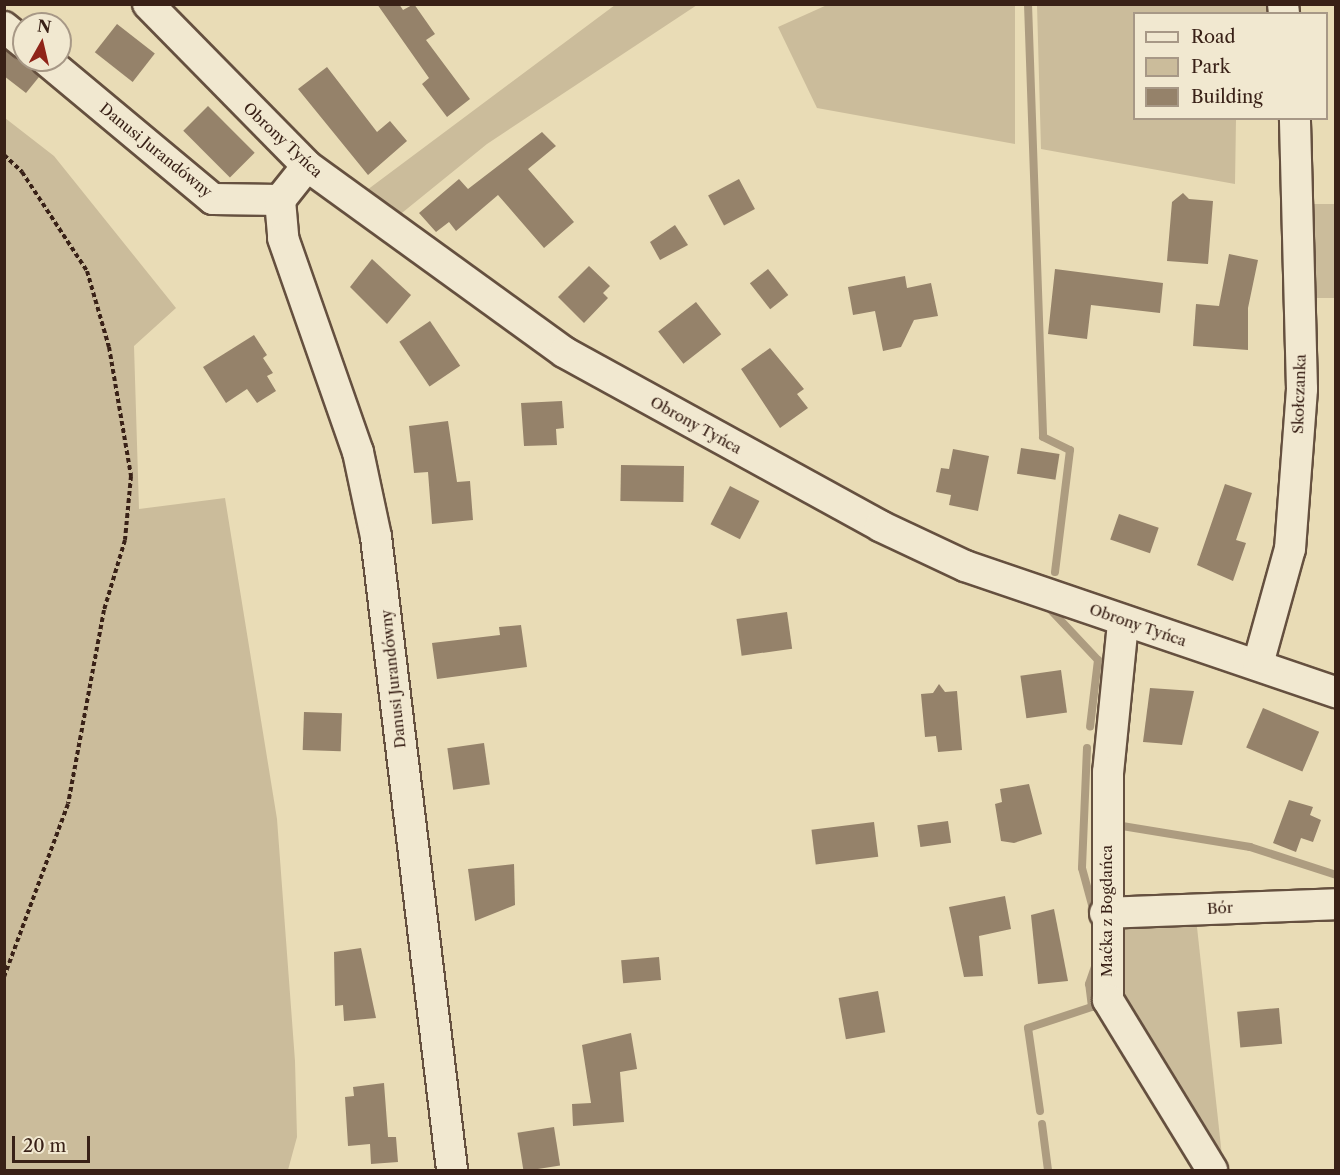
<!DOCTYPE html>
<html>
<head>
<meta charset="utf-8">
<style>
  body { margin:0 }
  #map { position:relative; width:1340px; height:1175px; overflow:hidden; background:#e9dcb6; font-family:"Libre Caslon Text",serif }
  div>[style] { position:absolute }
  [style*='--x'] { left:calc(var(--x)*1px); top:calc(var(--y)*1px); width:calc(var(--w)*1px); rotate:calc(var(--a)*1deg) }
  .green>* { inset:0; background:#cbbc9b }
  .stream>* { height:8px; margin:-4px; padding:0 4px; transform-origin:4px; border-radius:4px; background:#ad9c80 }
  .building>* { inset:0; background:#95826a; transform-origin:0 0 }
  .path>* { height:4px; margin-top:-2px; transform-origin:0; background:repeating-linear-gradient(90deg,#392117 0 4.5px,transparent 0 7.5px) }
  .roads { filter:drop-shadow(2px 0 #65503f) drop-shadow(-2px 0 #65503f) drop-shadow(0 2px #65503f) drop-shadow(0 -2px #65503f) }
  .street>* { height:30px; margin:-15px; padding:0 15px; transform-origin:15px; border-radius:15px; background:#f1e8d0 }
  span { translate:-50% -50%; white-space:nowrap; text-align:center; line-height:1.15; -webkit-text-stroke:5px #f1e8d0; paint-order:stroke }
  .street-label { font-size:15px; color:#392117 }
  .frame { position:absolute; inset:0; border:6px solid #392117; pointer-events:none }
  .legend { position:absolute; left:1133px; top:12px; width:195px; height:108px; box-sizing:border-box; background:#f1e8d0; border:2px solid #a79886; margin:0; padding:8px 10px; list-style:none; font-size:18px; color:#392117 }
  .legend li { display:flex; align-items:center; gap:12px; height:30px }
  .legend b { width:30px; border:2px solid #a79886 }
  .north { position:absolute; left:12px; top:12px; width:60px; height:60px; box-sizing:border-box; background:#f1e8d0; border:2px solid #a79886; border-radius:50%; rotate:8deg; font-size:16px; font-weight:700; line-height:24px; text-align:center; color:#392117 }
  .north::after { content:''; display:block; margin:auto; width:21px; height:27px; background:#8f2418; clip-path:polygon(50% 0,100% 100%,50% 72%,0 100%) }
  .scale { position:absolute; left:12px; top:1136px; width:78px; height:27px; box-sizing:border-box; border:3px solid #392117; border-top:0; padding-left:8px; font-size:18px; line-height:21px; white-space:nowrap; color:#392117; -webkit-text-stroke:4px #f1e8d0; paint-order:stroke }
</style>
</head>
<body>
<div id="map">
  <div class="green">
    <div style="clip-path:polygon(615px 5px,697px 5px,487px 144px,392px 221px,363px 193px)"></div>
    <div style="clip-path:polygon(827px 5px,1015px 5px,1015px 144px,817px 108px,778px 27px)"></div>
    <div style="clip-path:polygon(1037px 5px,1274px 5px,1275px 13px,1134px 14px,1134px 118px,1236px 119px,1235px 184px,1041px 149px)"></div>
    <div style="clip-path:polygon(5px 118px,54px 156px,176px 308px,134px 346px,139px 509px,225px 498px,277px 819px,295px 1061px,297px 1137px,288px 1170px,5px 1170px)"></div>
    <div style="clip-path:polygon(1313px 204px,1335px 204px,1335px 298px,1317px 298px)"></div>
    <div style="clip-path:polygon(1144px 917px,1196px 918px,1222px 1156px,1141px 1046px,1119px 984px,1119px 928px)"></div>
  </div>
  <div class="stream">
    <div style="--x:1028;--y:4;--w:433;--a:88"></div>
    <div style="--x:1043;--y:437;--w:30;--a:26"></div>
    <div style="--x:1070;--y:450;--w:123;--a:97"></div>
    <div style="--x:1048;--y:607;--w:73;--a:46.7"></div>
    <div style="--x:1098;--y:660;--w:67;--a:96.8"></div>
    <div style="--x:1087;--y:748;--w:120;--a:92.4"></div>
    <div style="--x:1082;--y:868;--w:50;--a:74.8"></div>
    <div style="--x:1116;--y:825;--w:136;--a:9.3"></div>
    <div style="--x:1250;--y:847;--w:90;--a:18"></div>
    <div style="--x:1040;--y:1111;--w:84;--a:-98.2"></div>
    <div style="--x:1028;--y:1028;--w:67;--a:-18.2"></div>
    <div style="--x:1092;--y:1007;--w:23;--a:-97"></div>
    <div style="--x:1089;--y:984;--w:18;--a:-71"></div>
    <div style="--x:1042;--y:1124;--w:46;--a:82.6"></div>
  </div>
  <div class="building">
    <div style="clip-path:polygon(377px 4px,399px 4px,403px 10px,414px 4px,435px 34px,426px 40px,470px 99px,447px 117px,422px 84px,429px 78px)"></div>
    <div style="left:117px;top:24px;width:48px;height:36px;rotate:38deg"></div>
    <div style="clip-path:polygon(4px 49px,29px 60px,39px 77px,26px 93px,4px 76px)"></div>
    <div style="clip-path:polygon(327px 67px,377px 132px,390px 121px,407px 141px,368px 175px,298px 89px)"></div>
    <div style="left:208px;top:106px;width:66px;height:35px;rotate:45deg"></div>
    <div style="clip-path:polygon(542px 132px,556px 146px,528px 169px,574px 222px,544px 248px,498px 195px,456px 231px,449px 222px,436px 232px,419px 213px,459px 179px,468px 189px)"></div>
    <div style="left:739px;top:179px;width:34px;height:35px;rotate:62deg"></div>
    <div style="clip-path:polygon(1183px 193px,1189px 199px,1213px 201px,1208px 264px,1167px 261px,1172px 202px)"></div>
    <div style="clip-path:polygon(675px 225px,688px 245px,660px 260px,650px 242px)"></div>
    <div style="clip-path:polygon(1229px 254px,1258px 260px,1248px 308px,1248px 350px,1193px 346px,1196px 304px,1219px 306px)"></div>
    <div style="clip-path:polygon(372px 259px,411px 295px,387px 324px,350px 287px)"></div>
    <div style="clip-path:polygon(589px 266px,610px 286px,603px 293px,608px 298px,584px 323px,558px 297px)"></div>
    <div style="left:768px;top:269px;width:33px;height:23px;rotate:52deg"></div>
    <div style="clip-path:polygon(1055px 269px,1163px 283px,1160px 313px,1091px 305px,1087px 339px,1048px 334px)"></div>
    <div style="clip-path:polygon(905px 276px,907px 288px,931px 283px,938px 316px,914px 320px,901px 347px,883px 351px,875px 311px,853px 315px,848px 287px)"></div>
    <div style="left:696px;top:302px;width:41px;height:48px;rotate:52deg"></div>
    <div style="left:430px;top:321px;width:54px;height:37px;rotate:56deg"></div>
    <div style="clip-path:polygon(254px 335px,267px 355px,263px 358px,273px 373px,267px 376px,276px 391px,257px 403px,247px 389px,226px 403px,203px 367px)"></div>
    <div style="clip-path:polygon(770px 348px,804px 389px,797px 394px,808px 408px,780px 428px,741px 369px)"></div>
    <div style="clip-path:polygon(562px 401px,564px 428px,556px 429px,557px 445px,524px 446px,521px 403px)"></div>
    <div style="clip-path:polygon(448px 421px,457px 482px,470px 481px,473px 520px,432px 524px,428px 472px,414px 473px,409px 426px)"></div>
    <div style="left:1021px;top:448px;width:39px;height:26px;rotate:9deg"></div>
    <div style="clip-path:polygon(953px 449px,989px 456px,978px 511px,949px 505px,951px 495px,936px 492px,941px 468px,949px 469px)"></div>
    <div style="left:621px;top:465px;width:63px;height:36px;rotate:1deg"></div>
    <div style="clip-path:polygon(1225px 484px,1252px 493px,1236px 540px,1246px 543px,1233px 581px,1197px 565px)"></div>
    <div style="left:730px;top:486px;width:33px;height:43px;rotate:27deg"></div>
    <div style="left:1119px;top:514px;width:42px;height:27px;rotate:19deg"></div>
    <div style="left:787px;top:612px;width:37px;height:51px;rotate:82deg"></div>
    <div style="clip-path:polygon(521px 625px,527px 667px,437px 679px,432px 643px,500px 635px,499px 627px)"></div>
    <div style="left:1061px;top:670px;width:43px;height:41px;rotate:82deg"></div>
    <div style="clip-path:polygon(939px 684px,945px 692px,957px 691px,962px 750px,938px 752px,936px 736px,925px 737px,921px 694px,933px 693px)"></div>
    <div style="clip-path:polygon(1150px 688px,1194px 691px,1182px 745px,1143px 742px)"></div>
    <div style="left:1263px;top:708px;width:61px;height:43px;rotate:23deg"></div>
    <div style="left:304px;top:712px;width:38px;height:38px;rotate:2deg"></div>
    <div style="left:484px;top:743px;width:42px;height:37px;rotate:82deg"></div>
    <div style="clip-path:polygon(1029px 784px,1042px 834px,1014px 843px,1001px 841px,995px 804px,1002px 802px,1000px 789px)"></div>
    <div style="clip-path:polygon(1289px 800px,1313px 807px,1310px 815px,1321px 820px,1313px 842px,1301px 838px,1296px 852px,1273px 843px)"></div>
    <div style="left:948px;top:821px;width:22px;height:31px;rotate:82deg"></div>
    <div style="left:874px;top:822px;width:35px;height:63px;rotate:83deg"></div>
    <div style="clip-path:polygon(514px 864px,515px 905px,475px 921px,468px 869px)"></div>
    <div style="clip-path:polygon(1005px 896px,1011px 929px,979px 936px,983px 976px,964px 977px,949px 907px)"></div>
    <div style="clip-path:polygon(1054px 909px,1068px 981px,1038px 984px,1031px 915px)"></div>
    <div style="clip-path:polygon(361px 948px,376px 1018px,344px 1021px,343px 1005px,335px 1006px,334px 952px)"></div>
    <div style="left:659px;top:957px;width:23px;height:38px;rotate:85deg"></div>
    <div style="left:878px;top:991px;width:42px;height:40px;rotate:80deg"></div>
    <div style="left:1279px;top:1008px;width:36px;height:42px;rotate:85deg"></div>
    <div style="clip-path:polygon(631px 1033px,637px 1069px,620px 1072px,624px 1122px,573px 1126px,572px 1104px,591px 1103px,582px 1045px)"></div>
    <div style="clip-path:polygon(384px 1083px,388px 1137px,396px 1137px,398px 1162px,371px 1164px,370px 1144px,348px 1146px,345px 1097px,354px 1096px,353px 1087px)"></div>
    <div style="left:554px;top:1127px;width:39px;height:37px;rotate:81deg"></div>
  </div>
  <div class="path">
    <div style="--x:4;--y:155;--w:25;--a:43"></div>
    <div style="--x:22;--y:172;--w:118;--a:56.7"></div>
    <div style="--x:87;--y:271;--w:79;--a:73.9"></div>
    <div style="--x:109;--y:347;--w:131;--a:80.3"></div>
    <div style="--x:131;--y:476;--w:64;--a:95.4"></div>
    <div style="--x:125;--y:540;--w:73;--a:106.7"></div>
    <div style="--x:104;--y:610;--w:197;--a:100.5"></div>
    <div style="--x:68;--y:804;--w:184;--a:110.3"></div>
  </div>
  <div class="roads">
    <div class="street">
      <div style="--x:148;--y:4;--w:227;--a:45.5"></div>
      <div style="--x:307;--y:166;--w:317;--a:35.9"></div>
      <div style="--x:564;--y:352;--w:361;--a:28.8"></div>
      <div style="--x:880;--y:526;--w:94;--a:25.2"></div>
      <div style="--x:965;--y:566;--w:392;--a:18.8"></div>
      <div style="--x:1283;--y:4;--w:10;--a:84"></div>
      <div style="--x:4;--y:27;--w:26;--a:39"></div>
      <div style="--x:46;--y:60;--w:217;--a:39.8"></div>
      <div style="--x:213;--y:199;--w:67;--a:0.9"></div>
      <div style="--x:307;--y:166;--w:43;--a:128.5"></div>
      <div style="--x:280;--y:200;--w:38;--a:85"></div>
      <div style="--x:283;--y:238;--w:227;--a:70.7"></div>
      <div style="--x:358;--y:452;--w:87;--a:78"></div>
      <div style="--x:376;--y:537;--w:638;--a:83.15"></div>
      <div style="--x:1123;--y:623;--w:150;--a:95.7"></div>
      <div style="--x:1108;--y:772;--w:228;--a:90"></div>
      <div style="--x:1108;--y:1000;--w:199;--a:58.5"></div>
      <div style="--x:1258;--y:664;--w:119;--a:-74.5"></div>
      <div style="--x:1290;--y:549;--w:160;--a:-85.7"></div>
      <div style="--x:1302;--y:389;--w:271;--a:-91.5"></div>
      <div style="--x:1105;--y:913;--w:231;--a:-2.2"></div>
    </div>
  </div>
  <div class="street-label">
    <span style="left:283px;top:140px;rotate:43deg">Obrony Tyńca</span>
    <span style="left:156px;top:150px;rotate:39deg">Danusi Jurandówny</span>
    <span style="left:1299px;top:394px;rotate:-88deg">Skołczanka</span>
    <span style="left:696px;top:425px;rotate:29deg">Obrony Tyńca</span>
    <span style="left:1138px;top:625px;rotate:19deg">Obrony Tyńca</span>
    <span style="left:393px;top:679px;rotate:-96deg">Danusi Jurandówny</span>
    <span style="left:1220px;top:908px;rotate:-3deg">Bór</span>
    <span style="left:1107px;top:911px;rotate:-90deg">Maćka z Bogdańca</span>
  </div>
  <div class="frame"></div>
  <ul class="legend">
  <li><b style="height:8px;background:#f1e8d0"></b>Road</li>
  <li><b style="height:16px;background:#cbbc9b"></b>Park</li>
  <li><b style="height:16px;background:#95826a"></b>Building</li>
  </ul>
  <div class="north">N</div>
  <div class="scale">20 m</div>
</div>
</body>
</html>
